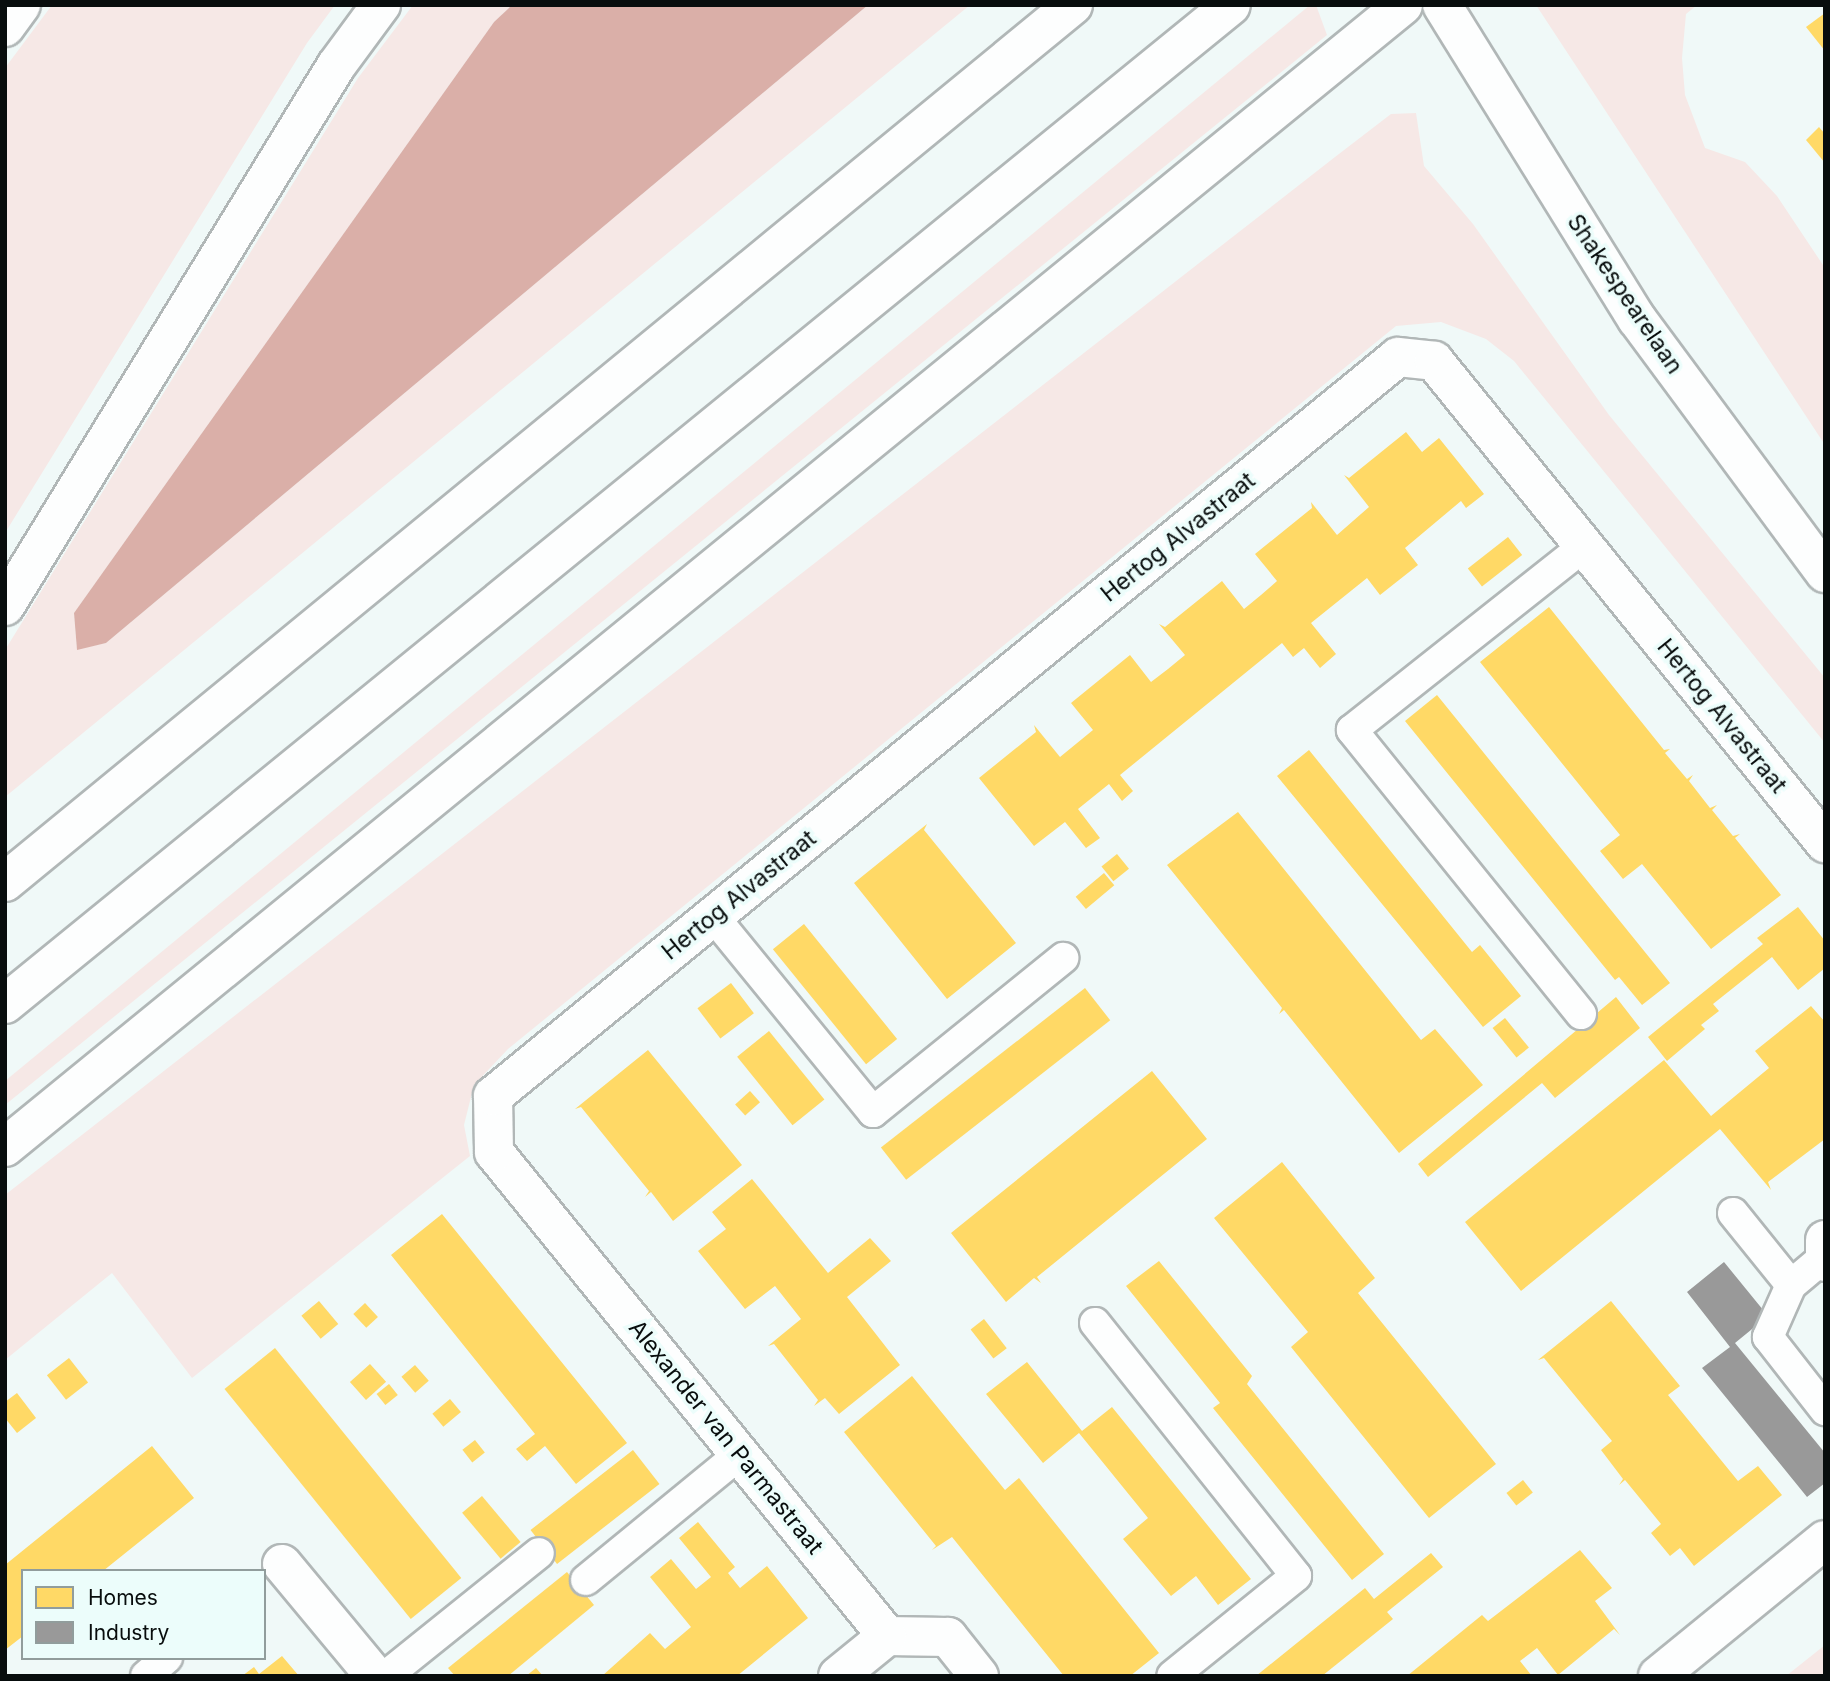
<!DOCTYPE html>
<html>
<head>
<meta charset="utf-8">
<style>
  body { margin:0 }
  #map { position:relative; width:1830px; height:1681px; overflow:hidden; background:#f0f9f8; font-family:Inter,sans-serif }
  div>[style] { position:absolute }
  [style*='--x'] { left:calc(var(--x)*1px); top:calc(var(--y)*1px); width:calc(var(--w)*1px); rotate:calc(var(--a)*1deg) }
  .green>* { inset:0; background:#f6e8e6 }
  .water>* { inset:0; background:#daafa8 }
  .homes>* { inset:0; background:#ffd966; transform-origin:0 0 }
  .industry>* { inset:0; background:#999 }
  .roads { filter:drop-shadow(2px 0 #b1b7b7) drop-shadow(-2px 0 #b1b7b7) drop-shadow(0 2px #b1b7b7) drop-shadow(0 -2px #b1b7b7) }
  .lane>* { height:30px; margin:-15px; padding:0 15px; transform-origin:15px; border-radius:15px; background:#fdfefe }
  .street>* { height:38px; margin:-19px; padding:0 19px; transform-origin:19px; border-radius:19px; background:#fdfefe }
  .secondary>* { height:38px; margin:-19px; padding:0 19px; transform-origin:19px; border-radius:19px; background:#fdfefe }
  .highway>* { height:38px; margin:-19px; padding:0 19px; transform-origin:19px; border-radius:19px; background:#fdfefe }
  span { translate:-50% -50%; white-space:nowrap; text-align:center; line-height:1.15; -webkit-text-stroke:7px #ecfdfb; paint-order:stroke }
  .street-label { font-size:23px; color:#080d0d }
  .frame { position:absolute; inset:0; border:7px solid #080d0d; pointer-events:none }
  .legend { position:absolute; left:21px; top:1569px; width:245px; height:91px; box-sizing:border-box; background:#ecfdfb; border:2px solid #919d9c; margin:0; padding:9px 12px; list-style:none; font-size:21px; color:#080d0d }
  .legend li { display:flex; align-items:center; gap:14px; height:35px }
  .legend b { width:35px; border:2px solid #919d9c }
</style>
</head>
<body>
<div id="map">
  <div class="green">
    <div style="clip-path:polygon(52px 5px,335px 5px,307px 43px,5px 533px,5px 68px)"></div>
    <div style="clip-path:polygon(413px 5px,512px 5px,494px 22px,74px 613px,77px 649px,106px 643px,868px 5px,970px 5px,5px 797px,5px 650px,358px 78px)"></div>
    <div style="clip-path:polygon(1310px 5px,1316px 5px,1327px 35px,5px 1105px,5px 1081px)"></div>
    <div style="clip-path:polygon(1536px 5px,1697px 5px,1686px 14px,1682px 58px,1685px 95px,1705px 148px,1745px 162px,1777px 196px,1825px 268px,1825px 445px)"></div>
    <div style="clip-path:polygon(1416px 113px,1424px 166px,1473px 224px,1609px 415px,1825px 678px,1825px 743px,1514px 361px,1486px 339px,1441px 322px,1396px 326px,508px 1049px,474px 1085px,464px 1125px,470px 1156px,192px 1378px,112px 1273px,5px 1360px,5px 1195px,1335px 157px,1391px 114px)"></div>
    <div style="clip-path:polygon(1825px 1645px,1825px 1676px,1786px 1676px)"></div>
  </div>
  <div class="water">
    <div style="clip-path:polygon(512px 5px,868px 5px,106px 643px,77px 650px,74px 613px,494px 22px)"></div>
  </div>
  <div class="homes">
    <div style="clip-path:polygon(1825px 13px,1825px 51px,1806px 27px)"></div>
    <div style="clip-path:polygon(1819px 127px,1825px 134px,1825px 163px,1806px 140px)"></div>
    <div style="clip-path:polygon(1406px 432px,1422px 452px,1439px 438px,1484px 494px,1466px 508px,1461px 501px,1405px 548px,1418px 565px,1380px 595px,1367px 578px,1311px 623px,1336px 654px,1320px 668px,1304px 648px,1293px 657px,1282px 643px,1120px 775px,1133px 791px,1122px 801px,1109px 784px,1078px 809px,1100px 838px,1086px 848px,1065px 822px,1034px 846px,979px 778px,1036px 732px,1034px 725px,1060px 757px,1093px 730px,1071px 703px,1130px 655px,1151px 682px,1168px 669px,1185px 655px,1159px 624px,1165px 627px,1222px 581px,1244px 609px,1261px 595px,1277px 581px,1255px 554px,1312px 508px,1311px 502px,1337px 535px,1369px 507px,1344px 475px,1349px 478px)"></div>
    <div style="left:1508px;top:537px;width:23px;height:51px;rotate:52deg"></div>
    <div style="clip-path:polygon(1549px 607px,1664px 750px,1670px 749px,1665px 753px,1687px 779px,1693px 775px,1689px 781px,1710px 808px,1717px 805px,1712px 810px,1733px 836px,1740px 834px,1735px 838px,1781px 895px,1711px 949px,1642px 864px,1623px 879px,1600px 851px,1620px 835px,1480px 662px)"></div>
    <div style="clip-path:polygon(1437px 695px,1670px 983px,1642px 1005px,1619px 977px,1615px 980px,1405px 721px)"></div>
    <div style="clip-path:polygon(1309px 750px,1472px 952px,1480px 945px,1521px 996px,1483px 1027px,1277px 776px)"></div>
    <div style="clip-path:polygon(1238px 812px,1421px 1040px,1435px 1029px,1483px 1085px,1399px 1153px,1284px 1010px,1279px 1014px,1282px 1008px,1167px 865px)"></div>
    <div style="clip-path:polygon(927px 824px,924px 830px,1016px 943px,947px 999px,854px 883px)"></div>
    <div style="left:1117px;top:854px;width:19px;height:20px;rotate:51deg"></div>
    <div style="left:1104px;top:873px;width:16px;height:37px;rotate:50deg"></div>
    <div style="clip-path:polygon(1798px 907px,1825px 941px,1825px 968px,1798px 990px,1772px 957px,1713px 1004px,1719px 1011px,1701px 1025px,1705px 1029px,1667px 1061px,1648px 1037px,1763px 944px,1757px 938px)"></div>
    <div style="left:804px;top:924px;width:148px;height:40px;rotate:51deg"></div>
    <div style="left:731px;top:983px;width:38px;height:42px;rotate:53deg"></div>
    <div style="left:1085px;top:988px;width:41px;height:259px;rotate:52deg"></div>
    <div style="clip-path:polygon(1616px 997px,1640px 1028px,1555px 1098px,1542px 1083px,1428px 1177px,1418px 1164px)"></div>
    <div style="clip-path:polygon(1811px 1006px,1825px 1022px,1825px 1139px,1768px 1182px,1771px 1190px,1720px 1129px,1521px 1291px,1465px 1222px,1664px 1060px,1711px 1116px,1769px 1068px,1755px 1051px)"></div>
    <div style="left:1505px;top:1018px;width:38px;height:16px;rotate:51deg"></div>
    <div style="left:769px;top:1031px;width:88px;height:41px;rotate:51deg"></div>
    <div style="clip-path:polygon(648px 1050px,742px 1165px,673px 1221px,651px 1192px,645px 1197px,649px 1191px,581px 1107px,575px 1109px)"></div>
    <div style="clip-path:polygon(1152px 1071px,1207px 1139px,1037px 1277px,1041px 1283px,1034px 1278px,1006px 1302px,951px 1233px)"></div>
    <div style="left:750px;top:1091px;width:15px;height:20px;rotate:48deg"></div>
    <div style="clip-path:polygon(1282px 1162px,1375px 1278px,1358px 1293px,1496px 1464px,1429px 1518px,1291px 1347px,1308px 1332px,1214px 1218px)"></div>
    <div style="clip-path:polygon(752px 1179px,828px 1273px,870px 1238px,891px 1261px,847px 1297px,900px 1365px,839px 1414px,825px 1398px,814px 1406px,818px 1400px,774px 1344px,768px 1346px,801px 1319px,775px 1286px,745px 1309px,698px 1251px,726px 1229px,712px 1212px)"></div>
    <div style="clip-path:polygon(442px 1214px,627px 1443px,576px 1484px,545px 1446px,527px 1461px,516px 1449px,535px 1434px,391px 1255px)"></div>
    <div style="clip-path:polygon(1159px 1261px,1252px 1376px,1247px 1384px,1384px 1554px,1352px 1580px,1213px 1408px,1220px 1403px,1126px 1286px)"></div>
    <div style="left:319px;top:1301px;width:30px;height:23px;rotate:50deg"></div>
    <div style="clip-path:polygon(1611px 1301px,1680px 1386px,1668px 1395px,1738px 1481px,1758px 1466px,1782px 1495px,1694px 1566px,1680px 1548px,1670px 1556px,1651px 1533px,1661px 1524px,1625px 1480px,1619px 1485px,1623px 1479px,1601px 1450px,1612px 1441px,1544px 1358px,1538px 1360px)"></div>
    <div style="left:365px;top:1303px;width:19px;height:16px;rotate:47deg"></div>
    <div style="left:984px;top:1319px;width:37px;height:17px;rotate:52deg"></div>
    <div style="left:275px;top:1348px;width:296px;height:65px;rotate:51deg"></div>
    <div style="left:69px;top:1358px;width:31px;height:28px;rotate:52deg"></div>
    <div style="clip-path:polygon(1027px 1362px,1082px 1431px,1112px 1407px,1251px 1579px,1218px 1605px,1196px 1576px,1171px 1596px,1123px 1539px,1148px 1518px,1079px 1433px,1043px 1463px,986px 1394px)"></div>
    <div style="left:370px;top:1364px;width:24px;height:27px;rotate:48deg"></div>
    <div style="left:415px;top:1365px;width:21px;height:18px;rotate:49deg"></div>
    <div style="clip-path:polygon(912px 1376px,1005px 1490px,1019px 1478px,1159px 1653px,1130px 1676px,1064px 1676px,952px 1537px,932px 1550px,936px 1546px,844px 1432px)"></div>
    <div style="left:389px;top:1384px;width:14px;height:16px;rotate:51deg"></div>
    <div style="clip-path:polygon(17px 1393px,36px 1418px,17px 1433px,5px 1418px,5px 1402px)"></div>
    <div style="left:450px;top:1399px;width:17px;height:23px;rotate:50deg"></div>
    <div style="left:475px;top:1440px;width:16px;height:16px;rotate:52deg"></div>
    <div style="clip-path:polygon(152px 1446px,194px 1498px,103px 1571px,23px 1571px,23px 1636px,5px 1650px,5px 1565px)"></div>
    <div style="left:633px;top:1450px;width:43px;height:130px;rotate:52deg"></div>
    <div style="left:1523px;top:1480px;width:16px;height:21px;rotate:52deg"></div>
    <div style="left:482px;top:1496px;width:60px;height:26px;rotate:50deg"></div>
    <div style="clip-path:polygon(698px 1522px,735px 1567px,728px 1573px,740px 1588px,767px 1566px,808px 1618px,737px 1676px,602px 1676px,650px 1633px,665px 1649px,691px 1627px,650px 1577px,671px 1559px,696px 1589px,711px 1577px,679px 1538px)"></div>
    <div style="clip-path:polygon(1580px 1550px,1612px 1588px,1595px 1601px,1620px 1635px,1614px 1629px,1558px 1675px,1537px 1648px,1520px 1661px,1532px 1676px,1407px 1676px,1482px 1615px,1488px 1621px)"></div>
    <div style="clip-path:polygon(1431px 1553px,1443px 1567px,1387px 1612px,1393px 1619px,1322px 1676px,1256px 1676px,1365px 1588px,1374px 1599px)"></div>
    <div style="clip-path:polygon(567px 1572px,594px 1605px,508px 1676px,455px 1676px,448px 1668px)"></div>
    <div style="clip-path:polygon(282px 1656px,299px 1676px,242px 1676px,254px 1667px,259px 1674px)"></div>
    <div style="clip-path:polygon(536px 1668px,543px 1676px,526px 1676px)"></div>
  </div>
  <div class="industry">
    <div style="clip-path:polygon(1724px 1262px,1768px 1316px,1735px 1343px,1825px 1453px,1825px 1483px,1807px 1497px,1702px 1368px,1730px 1347px,1687px 1292px)"></div>
  </div>
  <div class="roads">
    <div class="lane">
      <div style="--x:713;--y:916;--w:253;--a:50.8"></div>
      <div style="--x:873;--y:1112;--w:245;--a:-39"></div>
      <div style="--x:1581;--y:1014;--w:365;--a:-128.9"></div>
      <div style="--x:1352;--y:730;--w:296;--a:-38.4"></div>
      <div style="--x:1733;--y:1213;--w:92;--a:51.1"></div>
      <div style="--x:1822;--y:1259;--w:40;--a:140"></div>
      <div style="--x:1791;--y:1285;--w:57;--a:113.9"></div>
      <div style="--x:1768;--y:1337;--w:93;--a:52"></div>
      <div style="--x:1095;--y:1323;--w:323;--a:51.5"></div>
      <div style="--x:1296;--y:1576;--w:159;--a:141.1"></div>
      <div style="--x:586;--y:1580;--w:199;--a:-39.3"></div>
      <div style="--x:146;--y:1676;--w:28;--a:-41"></div>
      <div style="--x:386;--y:1676;--w:196;--a:-38.8"></div>
    </div>
    <div class="street">
      <div style="--x:1825;--y:1240;--w:22;--a:90"></div>
      <div style="--x:282;--y:1564;--w:146;--a:50.3"></div>
      <div style="--x:838;--y:1676;--w:63;--a:-39.2"></div>
      <div style="--x:979;--y:1676;--w:50;--a:-128.5"></div>
      <div style="--x:948;--y:1637;--w:61;--a:-179.1"></div>
      <div style="--x:887;--y:1636;--w:623;--a:-129.08"></div>
      <div style="--x:494;--y:1152;--w:56;--a:-91"></div>
      <div style="--x:493;--y:1096;--w:1168;--a:-39.23"></div>
      <div style="--x:1398;--y:357;--w:36;--a:6"></div>
      <div style="--x:1434;--y:361;--w:621;--a:50.95"></div>
      <div style="--x:1658;--y:1676;--w:215;--a:-39.2"></div>
    </div>
    <div class="secondary">
      <div style="--x:1442;--y:5;--w:370;--a:58.2"></div>
      <div style="--x:1637;--y:319;--w:316;--a:53.5"></div>
      <div style="--x:5;--y:27;--w:27;--a:-54"></div>
    </div>
    <div class="highway">
      <div style="--x:5;--y:606;--w:633;--a:-58.49"></div>
      <div style="--x:336;--y:66;--w:76;--a:-53.6"></div>
      <div style="--x:5;--y:882;--w:1382;--a:-39.39"></div>
      <div style="--x:5;--y:1004;--w:1581;--a:-39.17"></div>
      <div style="--x:5;--y:1147;--w:1805;--a:-39.24"></div>
    </div>
  </div>
  <div class="street-label">
    <span style="left:1625px;top:294px;rotate:56deg">Shakespearelaan</span>
    <span style="left:1178px;top:537px;rotate:-39deg">Hertog Alvastraat</span>
    <span style="left:1722px;top:716px;rotate:51deg">Hertog Alvastraat</span>
    <span style="left:739px;top:895px;rotate:-39deg">Hertog Alvastraat</span>
    <span style="left:726px;top:1437px;rotate:51deg">Alexander van Parmastraat</span>
  </div>
  <div class="frame"></div>
  <ul class="legend">
  <li><b style="height:19px;background:#ffd966"></b>Homes</li>
  <li><b style="height:19px;background:#999"></b>Industry</li>
  </ul>
</div>
</body>
</html>
